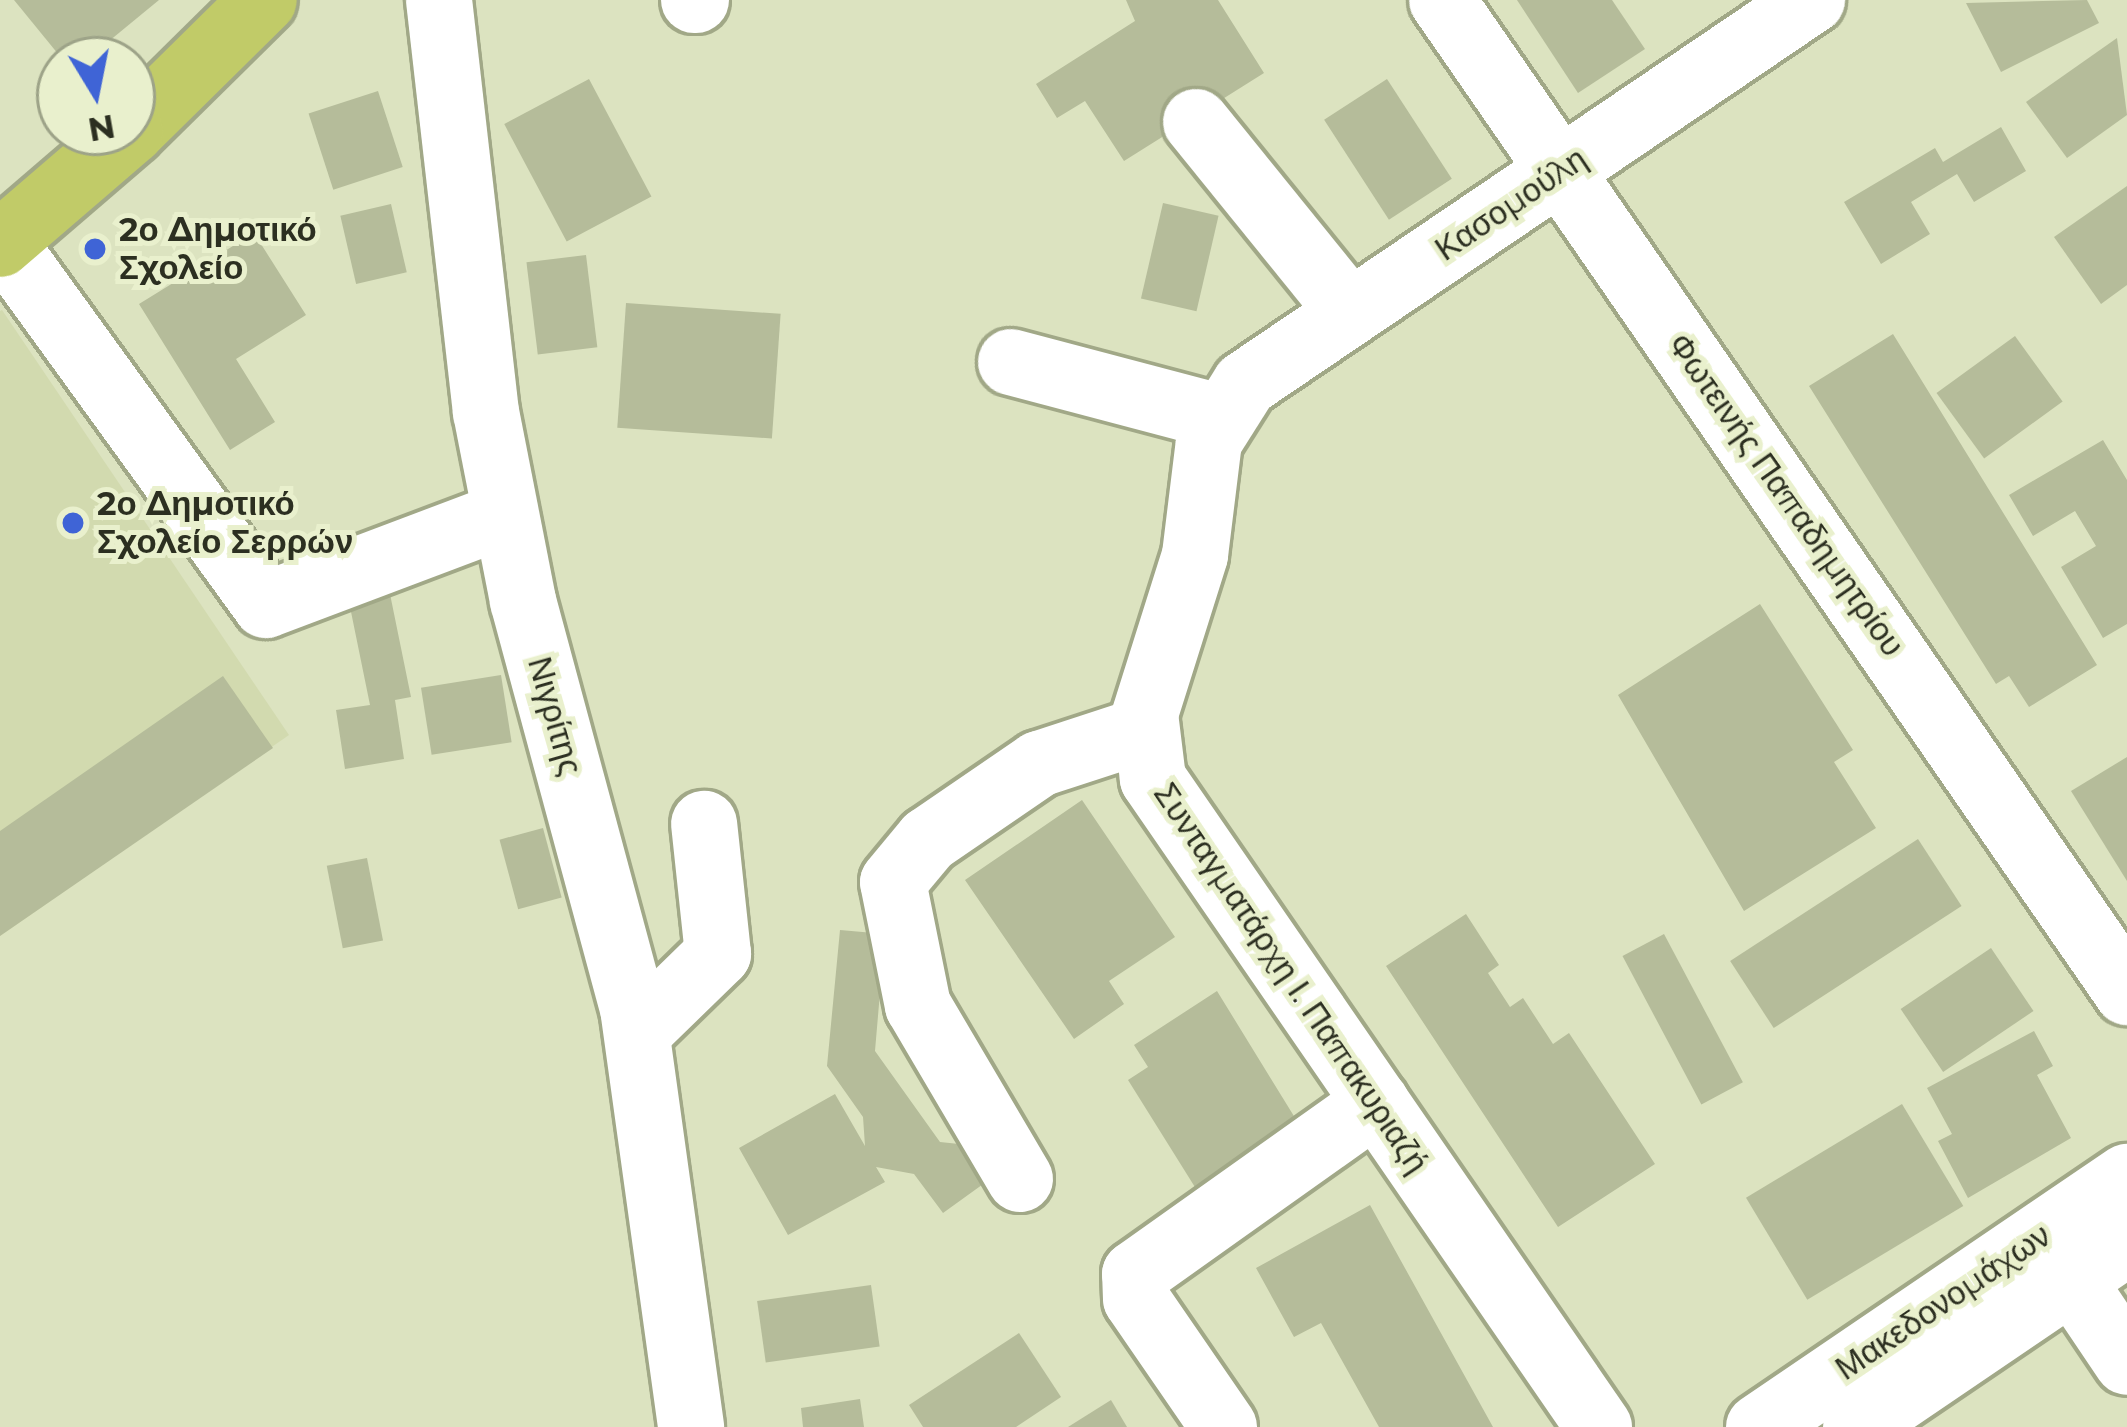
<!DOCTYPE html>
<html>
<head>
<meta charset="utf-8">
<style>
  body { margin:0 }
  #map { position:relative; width:2127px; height:1427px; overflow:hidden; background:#dce3c0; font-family:Montserrat,sans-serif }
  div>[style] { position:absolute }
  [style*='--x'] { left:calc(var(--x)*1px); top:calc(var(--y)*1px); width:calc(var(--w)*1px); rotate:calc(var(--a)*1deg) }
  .built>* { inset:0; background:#d2daaf }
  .building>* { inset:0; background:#b5bc9a; transform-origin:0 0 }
  .roads { filter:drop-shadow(3px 0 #a1a887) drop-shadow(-3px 0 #a1a887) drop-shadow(0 3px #a1a887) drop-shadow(0 -3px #a1a887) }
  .minor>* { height:66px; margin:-33px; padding:0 33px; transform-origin:33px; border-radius:33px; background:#fff }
  .major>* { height:66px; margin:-33px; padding:0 33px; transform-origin:33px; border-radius:33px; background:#c1cb68 }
  .dots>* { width:33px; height:33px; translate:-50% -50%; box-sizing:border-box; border:6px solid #e9f0cd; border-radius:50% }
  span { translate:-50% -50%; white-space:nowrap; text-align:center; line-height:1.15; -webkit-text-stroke:10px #e9f0cd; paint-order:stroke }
  .street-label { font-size:33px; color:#2c2f21 }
  .poi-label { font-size:33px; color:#2c2f21; font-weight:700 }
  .left { translate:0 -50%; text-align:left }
  .north { position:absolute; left:36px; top:36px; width:120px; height:120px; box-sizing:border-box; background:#e9f0cd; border:3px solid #9da388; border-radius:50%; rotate:170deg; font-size:33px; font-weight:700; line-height:48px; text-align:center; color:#2c2f21 }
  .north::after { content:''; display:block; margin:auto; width:42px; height:54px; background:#3f64d6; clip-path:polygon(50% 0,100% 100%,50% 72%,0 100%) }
</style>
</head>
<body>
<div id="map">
  <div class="built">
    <div style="clip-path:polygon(2px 310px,289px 735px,0 936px,0 311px)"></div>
  </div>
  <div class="building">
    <div style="clip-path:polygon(14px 0,159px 0,86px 60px,63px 60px)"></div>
    <div style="clip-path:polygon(1126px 0,1218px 0,1264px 73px,1124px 161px,1085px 101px,1057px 118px,1036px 84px,1135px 21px)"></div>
    <div style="clip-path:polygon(1517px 0,1612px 0,1645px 49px,1578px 93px)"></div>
    <div style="clip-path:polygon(2087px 0,2099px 23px,2001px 72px,1966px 3px)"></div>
    <div style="clip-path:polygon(2117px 38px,2127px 115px,2067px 158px,2026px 102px)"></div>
    <div style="left:589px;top:79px;width:133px;height:96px;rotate:62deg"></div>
    <div style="left:1387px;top:79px;width:119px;height:75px;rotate:57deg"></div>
    <div style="left:378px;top:91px;width:80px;height:73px;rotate:72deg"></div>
    <div style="clip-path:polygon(2001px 127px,2026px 171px,1974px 202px,1957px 174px,1911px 202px,1930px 234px,1881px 264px,1844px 202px,1935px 148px,1943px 162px)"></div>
    <div style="clip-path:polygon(2127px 186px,2127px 285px,2101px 304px,2054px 237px)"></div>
    <div style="left:1163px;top:203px;width:57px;height:98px;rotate:13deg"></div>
    <div style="left:391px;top:204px;width:70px;height:52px;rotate:77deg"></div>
    <div style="clip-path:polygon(254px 233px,306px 315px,236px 359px,275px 422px,230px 450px,139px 304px)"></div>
    <div style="left:586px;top:255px;width:93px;height:60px;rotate:83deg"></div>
    <div style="left:626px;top:303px;width:155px;height:125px;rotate:4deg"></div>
    <div style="clip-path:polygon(1893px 334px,2097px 665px,2029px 707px,2009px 676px,1996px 684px,1809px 386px)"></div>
    <div style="left:2015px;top:336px;width:81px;height:97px;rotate:54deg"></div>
    <div style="clip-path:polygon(2103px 440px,2127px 480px,2127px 624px,2103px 638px,2061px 567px,2096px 546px,2075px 511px,2033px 536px,2009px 495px)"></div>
    <div style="clip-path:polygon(390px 594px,411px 697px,395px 700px,404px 759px,345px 769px,336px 710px,370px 705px,349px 602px)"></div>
    <div style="clip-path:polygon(1760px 604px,1853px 750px,1834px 762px,1876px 828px,1744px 911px,1618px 695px)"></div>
    <div style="left:501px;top:675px;width:68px;height:81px;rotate:81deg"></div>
    <div style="clip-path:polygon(223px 676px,273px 748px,0 936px,0 831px)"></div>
    <div style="clip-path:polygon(2127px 757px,2127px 881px,2071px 791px)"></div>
    <div style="clip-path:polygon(1082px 800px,1175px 937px,1109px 981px,1124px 1004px,1074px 1039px,965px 880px)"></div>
    <div style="left:543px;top:828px;width:72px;height:45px;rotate:75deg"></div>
    <div style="left:1918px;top:839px;width:80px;height:224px;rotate:57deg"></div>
    <div style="left:367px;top:858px;width:84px;height:41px;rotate:79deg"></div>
    <div style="clip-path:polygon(1466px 914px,1499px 965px,1488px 973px,1510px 1007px,1523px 998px,1553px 1044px,1569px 1033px,1655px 1164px,1558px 1227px,1386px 966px)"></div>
    <div style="clip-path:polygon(840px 930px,885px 934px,875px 1051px,940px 1142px,959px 1144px,986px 1182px,943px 1213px,914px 1174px,876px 1167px,885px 1182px,788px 1235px,739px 1148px,835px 1094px,865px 1146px,863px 1117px,827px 1066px)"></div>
    <div style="left:1664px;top:934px;width:168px;height:47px;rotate:62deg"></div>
    <div style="left:1991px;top:948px;width:76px;height:109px;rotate:56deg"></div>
    <div style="clip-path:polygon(1217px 991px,1313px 1147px,1213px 1216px,1128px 1080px,1148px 1067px,1134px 1045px)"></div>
    <div style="clip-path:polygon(2034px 1031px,2053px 1066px,2037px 1075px,2071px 1138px,1968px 1198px,1938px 1141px,1952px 1134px,1927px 1088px)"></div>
    <div style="left:1902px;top:1104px;width:119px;height:182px;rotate:59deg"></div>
    <div style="clip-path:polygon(1370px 1205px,1493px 1427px,1379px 1427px,1321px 1323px,1294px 1337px,1256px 1268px)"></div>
    <div style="left:871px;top:1285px;width:62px;height:115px;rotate:82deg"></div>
    <div style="clip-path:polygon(1019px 1333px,1061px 1397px,1016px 1427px,923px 1427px,909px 1405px)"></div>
    <div style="clip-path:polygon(860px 1399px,864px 1427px,803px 1427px,801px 1408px)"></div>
    <div style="clip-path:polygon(1111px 1400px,1127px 1427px,1068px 1427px)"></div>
  </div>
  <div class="roads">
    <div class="minor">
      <div style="--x:439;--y:0;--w:415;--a:83.5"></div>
      <div style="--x:486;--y:412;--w:193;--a:78.9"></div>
      <div style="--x:523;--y:601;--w:422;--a:74.9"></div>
      <div style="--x:633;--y:1008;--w:423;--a:82.1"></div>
      <div style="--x:694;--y:0;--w:2;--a:0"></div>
      <div style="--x:1442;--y:0;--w:1206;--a:55.37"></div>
      <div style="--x:1196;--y:122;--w:243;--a:51"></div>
      <div style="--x:3;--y:242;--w:448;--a:54.1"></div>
      <div style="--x:266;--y:605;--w:254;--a:-20.7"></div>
      <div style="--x:1011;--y:362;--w:215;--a:14.8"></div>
      <div style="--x:638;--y:1032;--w:112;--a:-44.3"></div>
      <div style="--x:718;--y:954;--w:131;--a:-96.1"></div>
      <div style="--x:1020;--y:1179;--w:201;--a:-120.5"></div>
      <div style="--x:918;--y:1006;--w:126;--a:-101.4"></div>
      <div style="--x:893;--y:882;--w:55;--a:-50.2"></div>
      <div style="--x:928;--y:840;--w:135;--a:-34.4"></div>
      <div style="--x:1039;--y:764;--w:109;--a:-18.1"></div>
      <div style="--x:2047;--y:1243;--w:143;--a:56.1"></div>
      <div style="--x:1224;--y:1427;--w:155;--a:-124.5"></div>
      <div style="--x:1136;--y:1299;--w:25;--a:-92"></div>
      <div style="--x:1135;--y:1274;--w:296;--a:-35.4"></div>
      <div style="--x:1599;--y:1427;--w:787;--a:-124.54"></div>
      <div style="--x:1153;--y:779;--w:65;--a:-97"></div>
      <div style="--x:1145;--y:714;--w:167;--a:-72.5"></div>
      <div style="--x:1195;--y:555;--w:115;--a:-83"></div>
      <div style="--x:1209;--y:441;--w:67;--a:-57.7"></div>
      <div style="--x:1245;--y:384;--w:685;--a:-34.11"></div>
      <div style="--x:1759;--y:1427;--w:445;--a:-34.2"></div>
      <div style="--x:1856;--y:1427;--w:328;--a:-34.2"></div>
    </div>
    <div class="major">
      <div style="--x:132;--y:130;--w:185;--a:-44.6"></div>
      <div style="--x:0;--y:244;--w:172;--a:-40.7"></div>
    </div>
  </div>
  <div class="dots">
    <div style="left:95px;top:249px;background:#3f64d6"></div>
    <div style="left:73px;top:523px;background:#3f64d6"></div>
  </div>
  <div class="street-label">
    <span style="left:1511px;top:204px;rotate:-34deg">Κασομούλη</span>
    <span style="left:1786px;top:495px;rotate:55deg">Φωτεινής Παπαδημητρίου</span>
    <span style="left:555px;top:716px;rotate:74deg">Νιγρίτης</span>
    <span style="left:1291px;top:978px;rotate:56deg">Συνταγματάρχη Ι. Παπακυριαζή</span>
    <span style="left:1943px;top:1302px;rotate:-34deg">Μακεδονομάχων</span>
  </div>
  <div class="poi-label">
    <span class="left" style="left:119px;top:249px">2ο Δημοτικό<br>Σχολείο</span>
    <span class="left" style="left:97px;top:523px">2ο Δημοτικό<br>Σχολείο Σερρών</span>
  </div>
  <div class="north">N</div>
</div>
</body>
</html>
